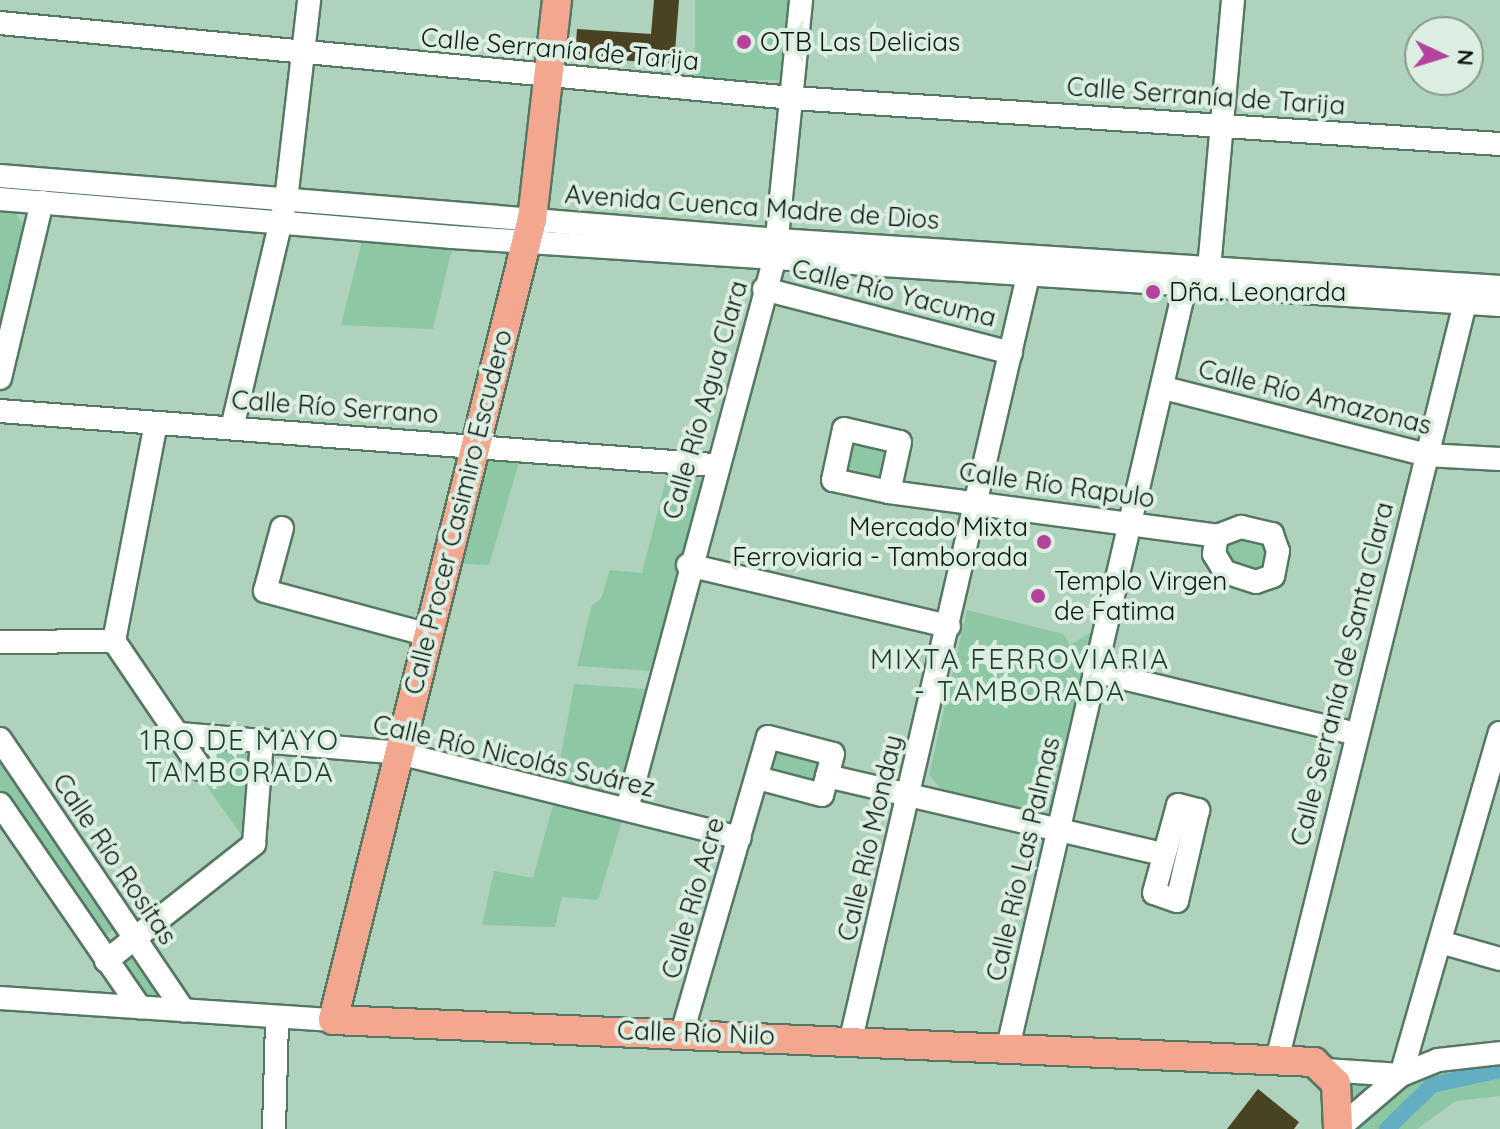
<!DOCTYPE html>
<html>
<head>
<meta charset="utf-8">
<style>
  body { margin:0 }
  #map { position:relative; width:1500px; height:1129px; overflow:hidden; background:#aed2bc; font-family:Quicksand,sans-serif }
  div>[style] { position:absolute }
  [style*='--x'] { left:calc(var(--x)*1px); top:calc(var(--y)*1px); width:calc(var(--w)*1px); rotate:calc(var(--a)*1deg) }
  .green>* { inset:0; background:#8dc7a4; transform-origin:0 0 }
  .canal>* { height:16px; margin:-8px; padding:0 8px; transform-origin:8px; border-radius:8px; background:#63aec3 }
  .building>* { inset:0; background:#4a4323 }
  .roads { filter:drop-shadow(2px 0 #557763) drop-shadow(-2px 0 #557763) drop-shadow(0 2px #557763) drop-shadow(0 -2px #557763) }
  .minor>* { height:22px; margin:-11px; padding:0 11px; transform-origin:11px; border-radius:11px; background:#fff }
  .major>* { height:28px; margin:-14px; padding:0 14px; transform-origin:14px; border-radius:14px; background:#f4a78f }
  .dots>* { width:22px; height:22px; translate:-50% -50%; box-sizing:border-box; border:4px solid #dceee2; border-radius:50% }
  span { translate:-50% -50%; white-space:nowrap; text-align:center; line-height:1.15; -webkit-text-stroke:8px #dceee2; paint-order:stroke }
  .poi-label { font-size:26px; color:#09170f }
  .left { translate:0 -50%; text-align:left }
  .right { translate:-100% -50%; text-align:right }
  .street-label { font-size:26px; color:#09170f }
  .neighbourhood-label { font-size:28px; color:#1e3e2c; letter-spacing:2px }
  .north { position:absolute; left:1404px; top:16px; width:80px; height:80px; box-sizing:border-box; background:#dceee2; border:2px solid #88988e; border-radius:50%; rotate:94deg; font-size:22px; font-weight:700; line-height:32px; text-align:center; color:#09170f }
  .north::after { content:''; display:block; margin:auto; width:28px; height:36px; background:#b5429b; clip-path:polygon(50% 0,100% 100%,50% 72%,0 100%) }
</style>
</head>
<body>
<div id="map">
  <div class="green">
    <div style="left:695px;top:0;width:99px;height:80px"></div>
    <div style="clip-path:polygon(0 208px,15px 212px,26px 229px,0 336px)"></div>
    <div style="clip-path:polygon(363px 237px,453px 244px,433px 329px,341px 325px)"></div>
    <div style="left:852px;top:439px;width:38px;height:37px;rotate:12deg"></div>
    <div style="clip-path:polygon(483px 457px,520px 459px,489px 565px,454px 563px)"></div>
    <div style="clip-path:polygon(669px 467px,696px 472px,702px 482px,653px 671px,577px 666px,592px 605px,601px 599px,610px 570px,642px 573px)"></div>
    <div style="clip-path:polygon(1226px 534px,1268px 539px,1269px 572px,1229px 568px)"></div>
    <div style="clip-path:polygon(967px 610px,1063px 634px,1070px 645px,1092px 632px,1058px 800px,1046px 813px,942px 790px,929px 775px)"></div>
    <div style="clip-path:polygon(574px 684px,647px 689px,624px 801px,556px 784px)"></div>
    <div style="clip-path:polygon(189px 741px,249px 748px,244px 839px,202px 779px)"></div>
    <div style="left:775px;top:744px;width:52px;height:32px;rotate:16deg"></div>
    <div style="left:0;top:759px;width:205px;height:26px;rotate:56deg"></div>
    <div style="clip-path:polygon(554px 801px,623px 818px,598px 900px,562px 897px,555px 927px,482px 925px,494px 871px,533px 878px)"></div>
    <div style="clip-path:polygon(127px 952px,164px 1003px,139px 997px,115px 961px)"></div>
    <div style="clip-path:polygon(1500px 1059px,1500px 1096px,1456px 1101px,1417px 1129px,1350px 1129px,1409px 1076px)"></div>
    <div style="clip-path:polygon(1344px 1080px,1384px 1081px,1350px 1109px)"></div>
  </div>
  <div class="canal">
    <div style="--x:1387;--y:1129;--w:63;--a:-44.4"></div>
    <div style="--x:1432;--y:1085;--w:70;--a:-12.4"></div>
  </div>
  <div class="building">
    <div style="clip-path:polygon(654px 0,679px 0,674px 64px,575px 57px,577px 29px,651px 34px)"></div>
    <div style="clip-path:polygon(1258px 1089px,1299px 1122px,1294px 1129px,1227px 1129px)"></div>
  </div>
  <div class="roads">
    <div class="minor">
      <div style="--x:0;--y:23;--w:796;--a:5.41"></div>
      <div style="--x:792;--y:98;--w:709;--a:3.72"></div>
      <div style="--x:0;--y:176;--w:781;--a:4.7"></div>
      <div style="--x:778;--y:240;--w:724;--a:3.72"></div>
      <div style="--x:0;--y:199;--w:454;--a:4.8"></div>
      <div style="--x:452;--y:237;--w:1050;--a:3.71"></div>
      <div style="--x:1208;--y:280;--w:281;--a:-84.9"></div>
      <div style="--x:764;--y:289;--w:255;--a:14.5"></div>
      <div style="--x:0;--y:378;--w:181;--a:-76.6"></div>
      <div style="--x:1164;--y:388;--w:270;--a:14.3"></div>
      <div style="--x:1426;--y:455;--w:74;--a:3.1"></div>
      <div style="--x:0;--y:411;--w:715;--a:4.33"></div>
      <div style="--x:232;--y:428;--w:234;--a:-76.7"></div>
      <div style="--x:286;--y:200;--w:201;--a:-83.4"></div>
      <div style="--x:844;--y:429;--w:57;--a:13.1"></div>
      <div style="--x:900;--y:442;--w:51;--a:102.4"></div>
      <div style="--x:889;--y:492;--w:57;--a:-167.9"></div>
      <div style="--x:833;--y:480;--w:52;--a:-77.8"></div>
      <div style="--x:889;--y:492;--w:331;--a:7.6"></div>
      <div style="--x:1217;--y:536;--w:26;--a:-21"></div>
      <div style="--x:1241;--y:527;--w:32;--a:13"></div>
      <div style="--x:1272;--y:534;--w:18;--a:71"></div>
      <div style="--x:1278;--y:551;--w:25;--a:101"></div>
      <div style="--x:1273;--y:576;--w:18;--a:161"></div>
      <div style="--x:1256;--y:582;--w:33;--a:-162"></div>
      <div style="--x:1225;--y:572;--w:21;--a:-121"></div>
      <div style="--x:1214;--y:554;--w:18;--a:-81"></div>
      <div style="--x:282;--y:528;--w:65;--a:105.1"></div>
      <div style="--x:265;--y:591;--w:167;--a:15"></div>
      <div style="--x:688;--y:565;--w:268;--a:13.2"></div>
      <div style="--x:114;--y:641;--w:222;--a:-79.1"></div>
      <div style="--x:114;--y:641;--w:155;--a:55.8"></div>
      <div style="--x:0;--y:642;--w:114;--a:-0.5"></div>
      <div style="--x:1094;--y:671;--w:266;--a:13.5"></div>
      <div style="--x:179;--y:734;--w:221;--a:4.9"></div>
      <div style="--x:399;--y:753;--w:351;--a:14"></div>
      <div style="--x:0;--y:739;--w:328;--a:55.9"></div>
      <div style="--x:827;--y:776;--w:341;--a:13.1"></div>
      <div style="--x:0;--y:804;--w:247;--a:55.5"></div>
      <div style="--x:1178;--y:805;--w:21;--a:14"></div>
      <div style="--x:1198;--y:810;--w:93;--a:103"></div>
      <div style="--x:1177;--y:901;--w:24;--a:-161"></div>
      <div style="--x:1154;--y:893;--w:91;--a:-74.7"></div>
      <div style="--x:627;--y:809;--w:571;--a:-74.99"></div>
      <div style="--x:775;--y:257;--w:258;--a:-84.2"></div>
      <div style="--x:1440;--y:942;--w:62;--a:15.8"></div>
      <div style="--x:106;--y:961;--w:189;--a:-38.3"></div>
      <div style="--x:254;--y:844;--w:104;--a:-85.6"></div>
      <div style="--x:0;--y:998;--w:334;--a:3.8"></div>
      <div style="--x:682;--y:1033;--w:308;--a:-73.8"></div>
      <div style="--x:768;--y:737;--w:67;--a:14.7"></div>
      <div style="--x:833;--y:754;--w:42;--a:105"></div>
      <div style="--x:822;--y:795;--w:66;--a:-165.1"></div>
      <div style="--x:851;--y:1039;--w:783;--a:-76.94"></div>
      <div style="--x:1008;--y:1047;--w:799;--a:-76.9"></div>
      <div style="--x:1277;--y:1060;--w:780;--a:-76.05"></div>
      <div style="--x:1325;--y:1070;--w:76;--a:3.8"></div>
      <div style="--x:1401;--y:1075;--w:356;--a:-73.9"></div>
      <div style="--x:274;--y:1129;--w:110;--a:-88.4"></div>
      <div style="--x:1338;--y:1129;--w:83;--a:-40.6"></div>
      <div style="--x:1401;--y:1075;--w:40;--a:-22"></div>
      <div style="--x:1438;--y:1060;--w:62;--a:-6.4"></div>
    </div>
    <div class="major">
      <div style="--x:557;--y:0;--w:220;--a:96.5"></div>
      <div style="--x:532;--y:219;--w:825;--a:103.95"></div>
      <div style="--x:333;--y:1020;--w:982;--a:2.45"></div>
      <div style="--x:1314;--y:1062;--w:30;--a:44"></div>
      <div style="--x:1336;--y:1083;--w:46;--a:87.5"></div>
    </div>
  </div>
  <div class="dots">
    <div style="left:744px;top:42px;background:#b5429b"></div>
    <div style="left:1153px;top:292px;background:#b5429b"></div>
    <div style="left:1044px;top:542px;background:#b5429b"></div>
    <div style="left:1038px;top:596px;background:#b5429b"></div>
  </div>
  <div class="poi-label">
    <span class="left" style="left:760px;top:42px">OTB Las Delicias</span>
    <span class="left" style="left:1169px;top:292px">Dña. Leonarda</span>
    <span class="right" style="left:1028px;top:542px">Mercado Mixta<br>Ferroviaria - Tamborada</span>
    <span class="left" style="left:1054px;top:596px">Templo Virgen<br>de Fatima</span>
  </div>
  <div class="street-label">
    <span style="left:560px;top:49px;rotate:5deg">Calle Serranía de Tarija</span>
    <span style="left:1206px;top:96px;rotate:4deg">Calle Serranía de Tarija</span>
    <span style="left:752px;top:207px;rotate:4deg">Avenida Cuenca Madre de Dios</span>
    <span style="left:894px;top:293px;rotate:14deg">Calle Río Yacuma</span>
    <span style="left:1315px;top:397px;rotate:14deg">Calle Río Amazonas</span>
    <span style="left:705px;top:400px;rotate:-74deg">Calle Río Agua Clara</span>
    <span style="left:335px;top:407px;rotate:4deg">Calle Río Serrano</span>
    <span style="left:1057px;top:485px;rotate:8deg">Calle Río Rapulo</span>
    <span style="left:458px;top:512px;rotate:-76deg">Calle Procer Casimiro Escudero</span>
    <span style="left:1342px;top:674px;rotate:-76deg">Calle Serranía de Santa Clara</span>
    <span style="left:514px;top:756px;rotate:13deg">Calle Río Nicolás Suárez</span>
    <span style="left:870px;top:838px;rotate:-77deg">Calle Río Monday</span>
    <span style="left:115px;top:859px;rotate:56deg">Calle Río Rositas</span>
    <span style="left:1023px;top:859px;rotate:-77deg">Calle Río Las Palmas</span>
    <span style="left:693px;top:898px;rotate:-74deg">Calle Río Acre</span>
    <span style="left:696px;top:1033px;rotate:2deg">Calle Río Nilo</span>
  </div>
  <div class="neighbourhood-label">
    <span style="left:1020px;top:675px">MIXTA FERROVIARIA<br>- TAMBORADA</span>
    <span style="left:240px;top:756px">1RO DE MAYO<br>TAMBORADA</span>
  </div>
  <div class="north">N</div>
</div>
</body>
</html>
